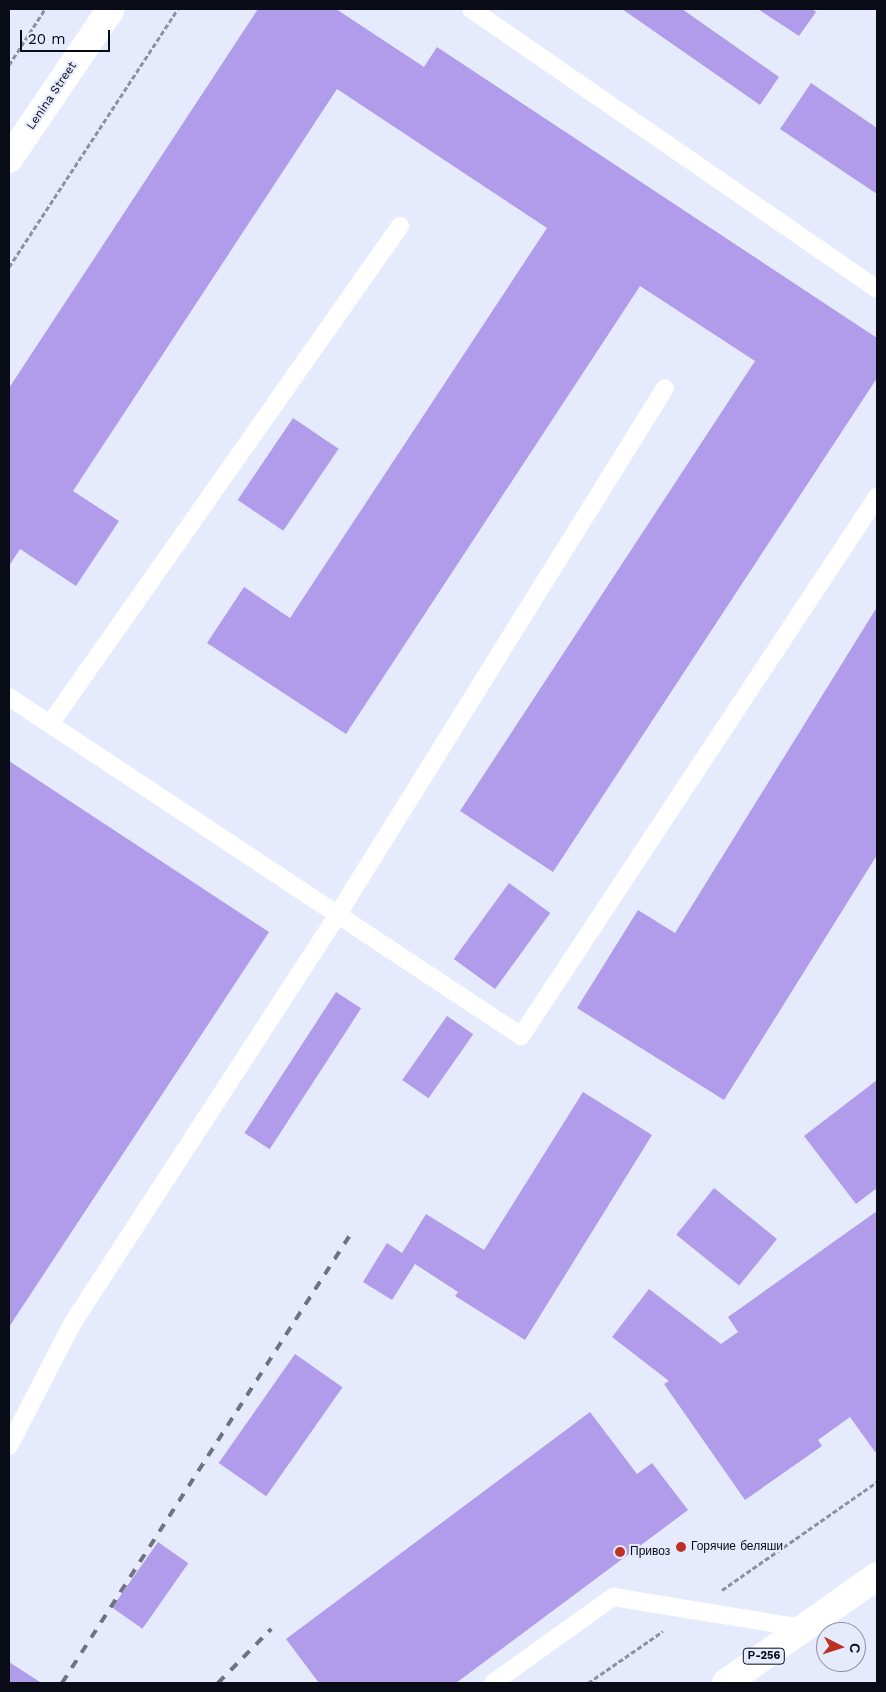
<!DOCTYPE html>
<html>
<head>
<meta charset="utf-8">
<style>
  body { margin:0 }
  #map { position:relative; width:886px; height:1692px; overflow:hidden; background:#e5ebfd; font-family:"Work Sans",sans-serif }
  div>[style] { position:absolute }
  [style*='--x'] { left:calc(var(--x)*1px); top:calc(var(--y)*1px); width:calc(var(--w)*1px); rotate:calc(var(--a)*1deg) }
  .building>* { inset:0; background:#b19cec; transform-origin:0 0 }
  .path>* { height:3px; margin-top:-1.5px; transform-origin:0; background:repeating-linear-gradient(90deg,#8c91a0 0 5px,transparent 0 7.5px) }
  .service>* { height:18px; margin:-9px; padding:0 9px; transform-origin:9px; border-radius:9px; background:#fff }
  .secondary>* { height:28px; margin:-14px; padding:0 14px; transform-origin:14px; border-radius:14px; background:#fff }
  .trunk>* { height:28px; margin:-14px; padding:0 14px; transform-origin:14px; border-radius:14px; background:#fff }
  .rail>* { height:4px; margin-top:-2px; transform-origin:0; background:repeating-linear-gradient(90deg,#6f7381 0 9px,transparent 0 18px) }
  .dots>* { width:14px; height:14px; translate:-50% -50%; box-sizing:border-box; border:2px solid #e5ebfd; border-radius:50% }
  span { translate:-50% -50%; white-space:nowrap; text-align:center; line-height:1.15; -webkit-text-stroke:4px #e5ebfd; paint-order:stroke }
  .shield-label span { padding:1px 4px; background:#e5ebfd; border:1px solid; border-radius:4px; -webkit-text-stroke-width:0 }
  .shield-label { font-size:11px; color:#090c16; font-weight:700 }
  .street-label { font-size:12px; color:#090c16 }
  .poi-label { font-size:12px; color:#090c16 }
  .left { translate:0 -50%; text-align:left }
  .frame { position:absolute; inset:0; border:10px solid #090c16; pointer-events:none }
  .north { position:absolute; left:816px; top:1622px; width:50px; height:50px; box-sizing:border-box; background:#e5ebfd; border:1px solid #8d92a1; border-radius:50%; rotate:95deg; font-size:14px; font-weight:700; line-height:20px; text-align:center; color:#090c16 }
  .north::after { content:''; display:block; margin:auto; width:18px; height:22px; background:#be3122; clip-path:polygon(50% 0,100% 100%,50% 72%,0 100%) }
  .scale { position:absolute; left:20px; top:30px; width:90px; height:22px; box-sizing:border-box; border:2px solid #090c16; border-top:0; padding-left:6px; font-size:15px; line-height:18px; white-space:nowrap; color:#090c16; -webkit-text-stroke:4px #e5ebfd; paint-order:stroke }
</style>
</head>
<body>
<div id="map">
  <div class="building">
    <div style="clip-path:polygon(258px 9px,336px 9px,424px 67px,437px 47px,877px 338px,877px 378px,553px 872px,460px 811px,755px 361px,640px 286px,346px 734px,207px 643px,244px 587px,290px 618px,547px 228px,337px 89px,73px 491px,119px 521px,76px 586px,20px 549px,9px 566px,9px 388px)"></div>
    <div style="clip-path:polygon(622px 9px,682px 9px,779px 77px,760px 105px)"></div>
    <div style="clip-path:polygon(758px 9px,812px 9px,816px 12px,799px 36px)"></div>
    <div style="clip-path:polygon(811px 83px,877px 128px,877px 194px,780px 129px)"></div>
    <div style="left:293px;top:418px;width:55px;height:99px;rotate:34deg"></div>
    <div style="clip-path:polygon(877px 607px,877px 855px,724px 1100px,577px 1008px,638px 910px,675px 933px)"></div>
    <div style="clip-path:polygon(9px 761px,269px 932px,9px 1327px)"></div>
    <div style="left:509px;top:883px;width:51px;height:94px;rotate:36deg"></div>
    <div style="left:336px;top:992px;width:30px;height:168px;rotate:33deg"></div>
    <div style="left:447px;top:1016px;width:32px;height:78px;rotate:35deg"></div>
    <div style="clip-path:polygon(877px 1080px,877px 1188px,856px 1204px,804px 1136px)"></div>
    <div style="clip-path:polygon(583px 1092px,652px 1135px,525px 1340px,455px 1296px,458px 1292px,415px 1264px,392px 1300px,363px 1282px,387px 1243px,402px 1253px,426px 1214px,484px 1250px)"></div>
    <div style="left:714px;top:1188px;width:81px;height:60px;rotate:39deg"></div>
    <div style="clip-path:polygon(877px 1211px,877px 1451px,875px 1452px,850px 1417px,818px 1440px,822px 1446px,745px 1500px,664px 1384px,669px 1381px,612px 1337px,649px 1289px,721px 1344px,738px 1332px,728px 1317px)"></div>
    <div style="left:295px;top:1354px;width:58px;height:133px;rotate:35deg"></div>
    <div style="clip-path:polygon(590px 1412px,637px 1474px,652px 1463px,688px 1510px,456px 1683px,319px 1683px,286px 1639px)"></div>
    <div style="left:158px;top:1542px;width:37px;height:80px;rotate:35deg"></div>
    <div style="clip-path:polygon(9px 1662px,40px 1682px,39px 1683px,9px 1683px)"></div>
  </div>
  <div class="path">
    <div style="--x:9;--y:65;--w:67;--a:-57.3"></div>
    <div style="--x:9;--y:267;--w:308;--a:-56.8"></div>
    <div style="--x:722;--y:1590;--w:189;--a:-34.9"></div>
    <div style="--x:588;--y:1683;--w:91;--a:-34.7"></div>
  </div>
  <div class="service">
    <div style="--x:471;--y:9;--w:493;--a:34.6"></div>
    <div style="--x:9;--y:697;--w:614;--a:33.51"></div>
    <div style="--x:521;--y:1036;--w:646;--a:-56.56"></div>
    <div style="--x:50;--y:724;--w:609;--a:-54.9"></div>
    <div style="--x:9;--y:1446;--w:137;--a:-62.7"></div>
    <div style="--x:72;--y:1324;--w:489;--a:-57"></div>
    <div style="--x:338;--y:914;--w:619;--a:-58.13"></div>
    <div style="--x:493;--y:1683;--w:148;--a:-35.6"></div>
    <div style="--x:613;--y:1597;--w:193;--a:9.3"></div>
  </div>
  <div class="secondary">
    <div style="--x:9;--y:159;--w:181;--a:-55.8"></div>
  </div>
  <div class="trunk">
    <div style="--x:726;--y:1683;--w:185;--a:-35.3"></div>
  </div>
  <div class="rail">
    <div style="--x:62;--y:1683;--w:536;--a:-57.26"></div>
    <div style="--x:218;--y:1683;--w:76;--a:-45.5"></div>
  </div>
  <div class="dots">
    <div style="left:681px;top:1547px;background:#be3122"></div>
    <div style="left:620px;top:1552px;background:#be3122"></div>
  </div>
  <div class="shield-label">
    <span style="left:764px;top:1656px">Р-256</span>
  </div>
  <div class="street-label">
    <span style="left:52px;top:96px;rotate:-56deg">Lenina Street</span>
  </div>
  <div class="poi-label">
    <span class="left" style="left:691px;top:1547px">Горячие беляши</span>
    <span class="left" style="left:630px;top:1552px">Привоз</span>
  </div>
  <div class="frame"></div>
  <div class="north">С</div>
  <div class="scale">20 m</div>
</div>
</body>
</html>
